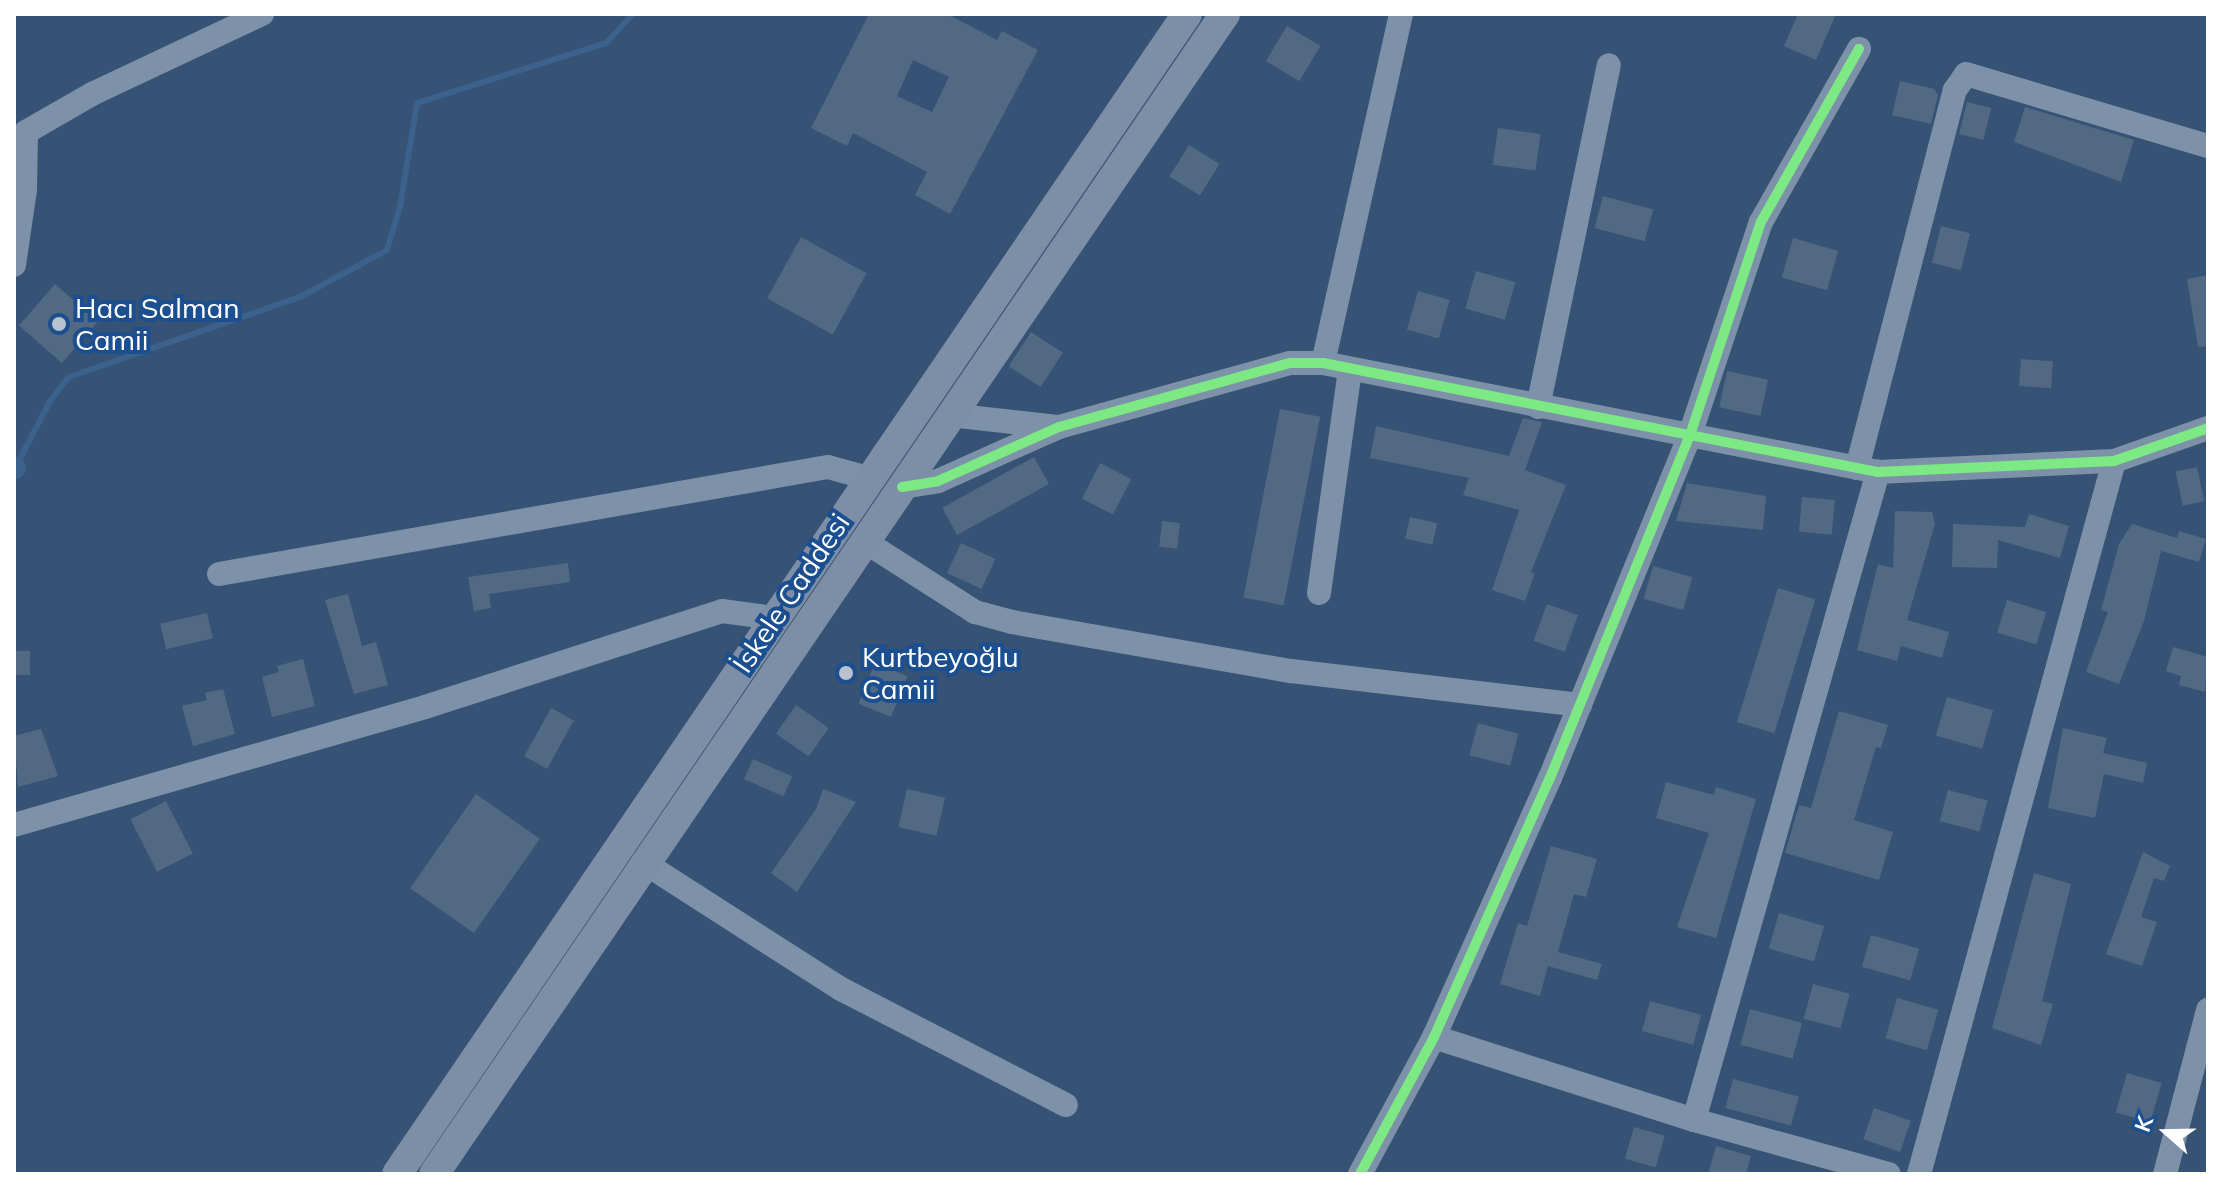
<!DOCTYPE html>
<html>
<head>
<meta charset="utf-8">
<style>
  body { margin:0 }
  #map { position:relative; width:2222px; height:1188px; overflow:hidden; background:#365274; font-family:Mulish,sans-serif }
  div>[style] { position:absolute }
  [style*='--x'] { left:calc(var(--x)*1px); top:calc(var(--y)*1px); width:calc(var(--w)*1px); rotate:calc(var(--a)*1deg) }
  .stream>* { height:6px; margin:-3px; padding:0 3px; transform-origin:3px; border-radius:3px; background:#3b618d }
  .canal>* { height:22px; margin:-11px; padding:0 11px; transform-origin:11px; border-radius:11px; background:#3b618d }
  .building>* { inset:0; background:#526984; transform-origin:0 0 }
  .minor>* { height:24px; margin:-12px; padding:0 12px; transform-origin:12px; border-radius:12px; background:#7d92a8 }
  .major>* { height:30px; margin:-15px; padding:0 15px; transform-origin:15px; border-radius:15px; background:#7d8ea7 }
  .cycleway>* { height:10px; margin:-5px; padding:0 5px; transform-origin:5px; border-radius:5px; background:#7ce984 }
  .dots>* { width:22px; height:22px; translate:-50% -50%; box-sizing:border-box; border:4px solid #1b4f8f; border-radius:50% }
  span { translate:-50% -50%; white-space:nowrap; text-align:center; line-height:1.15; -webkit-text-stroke:8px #1b4f8f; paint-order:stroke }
  .poi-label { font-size:28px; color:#fff }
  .left { translate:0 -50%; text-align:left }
  .street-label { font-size:28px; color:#fff }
  .frame { position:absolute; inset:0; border:16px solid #fff; pointer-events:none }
  .north { position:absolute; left:2126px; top:1092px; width:80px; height:80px; -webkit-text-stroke:6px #1b4f8f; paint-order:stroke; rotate:290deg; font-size:22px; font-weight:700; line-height:32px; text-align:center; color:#fff }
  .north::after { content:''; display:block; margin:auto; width:28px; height:36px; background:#fff; clip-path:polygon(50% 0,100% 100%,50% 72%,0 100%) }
</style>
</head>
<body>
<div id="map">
  <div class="stream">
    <div style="--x:14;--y:470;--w:78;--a:-62.4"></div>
    <div style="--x:50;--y:401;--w:31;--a:-52"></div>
    <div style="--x:69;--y:377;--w:244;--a:-19.1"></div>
    <div style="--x:300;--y:297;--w:99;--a:-28.4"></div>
    <div style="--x:387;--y:250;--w:45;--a:-73.2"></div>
    <div style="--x:400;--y:207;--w:105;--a:-80.7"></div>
    <div style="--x:417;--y:103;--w:198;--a:-17.6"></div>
    <div style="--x:606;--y:43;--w:40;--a:-47"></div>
  </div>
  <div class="canal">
    <div style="--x:14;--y:468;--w:1;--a:0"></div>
  </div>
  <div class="building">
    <div style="clip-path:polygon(evenodd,869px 14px,947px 14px,997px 40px,1002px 31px,1038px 50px,950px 214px,915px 195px,927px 172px,853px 133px,847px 146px,811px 128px,869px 14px,913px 60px,949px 77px,932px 112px,897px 96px,913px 60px)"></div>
    <div style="clip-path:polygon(1798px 14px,1836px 14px,1816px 60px,1784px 46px)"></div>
    <div style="left:1287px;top:26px;width:39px;height:41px;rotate:31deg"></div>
    <div style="clip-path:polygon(1900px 81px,1934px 89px,1938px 95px,1931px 124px,1892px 115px)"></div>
    <div style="left:1967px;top:102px;width:25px;height:33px;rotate:14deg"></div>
    <div style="clip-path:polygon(2025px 107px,2134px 140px,2121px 182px,2014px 142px)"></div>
    <div style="left:1498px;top:128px;width:43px;height:37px;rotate:8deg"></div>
    <div style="left:1189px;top:145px;width:36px;height:37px;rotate:32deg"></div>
    <div style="left:1603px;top:196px;width:52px;height:33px;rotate:15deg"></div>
    <div style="left:1941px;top:226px;width:30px;height:38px;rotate:14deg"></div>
    <div style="left:801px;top:237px;width:75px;height:70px;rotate:29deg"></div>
    <div style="left:1793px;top:238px;width:47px;height:41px;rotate:16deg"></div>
    <div style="left:1476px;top:271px;width:41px;height:39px;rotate:16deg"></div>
    <div style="clip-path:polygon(2208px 275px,2208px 346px,2198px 347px,2187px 279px)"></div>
    <div style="left:55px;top:284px;width:57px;height:55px;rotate:41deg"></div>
    <div style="left:1418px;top:291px;width:33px;height:40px;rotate:16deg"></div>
    <div style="left:1031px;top:332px;width:38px;height:41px;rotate:33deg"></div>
    <div style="left:2021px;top:359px;width:32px;height:27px;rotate:4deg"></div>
    <div style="left:1727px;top:371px;width:42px;height:37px;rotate:12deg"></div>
    <div style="left:1280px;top:409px;width:41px;height:192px;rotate:11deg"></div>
    <div style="clip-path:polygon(1523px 418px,1542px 422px,1525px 470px,1566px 485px,1531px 572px,1535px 573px,1525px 601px,1492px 590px,1519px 510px,1463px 495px,1469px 478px,1370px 458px,1376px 426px,1509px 456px)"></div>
    <div style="left:1034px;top:457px;width:31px;height:105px;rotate:61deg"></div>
    <div style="left:1100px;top:463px;width:35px;height:40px;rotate:27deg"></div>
    <div style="left:2197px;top:467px;width:35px;height:22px;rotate:78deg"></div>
    <div style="clip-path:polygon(1687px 483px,1766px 496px,1763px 530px,1676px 521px)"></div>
    <div style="left:1802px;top:497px;width:33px;height:35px;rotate:5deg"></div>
    <div style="clip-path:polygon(1895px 511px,1932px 512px,1935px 524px,1907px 620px,1949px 632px,1942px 658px,1901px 646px,1897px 661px,1857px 650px,1878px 564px,1893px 568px)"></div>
    <div style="clip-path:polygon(2029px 514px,2069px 526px,2060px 558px,1998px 540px,1997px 568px,1952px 567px,1953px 524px,2025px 527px)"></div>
    <div style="left:1410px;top:517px;width:28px;height:22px;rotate:13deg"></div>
    <div style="left:1162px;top:521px;width:18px;height:26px;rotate:6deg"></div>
    <div style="clip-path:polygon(2132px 524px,2177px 538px,2179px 531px,2206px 539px,2199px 562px,2161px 551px,2144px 621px,2119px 684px,2086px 672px,2108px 612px,2101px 610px,2119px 544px)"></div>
    <div style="left:961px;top:543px;width:38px;height:33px;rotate:25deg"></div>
    <div style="clip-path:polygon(568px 563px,570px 582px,489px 594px,491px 608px,474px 611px,468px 577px)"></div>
    <div style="left:1653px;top:566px;width:41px;height:34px;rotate:16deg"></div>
    <div style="left:1778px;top:588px;width:39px;height:140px;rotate:17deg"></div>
    <div style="clip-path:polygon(348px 594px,362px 646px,376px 642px,388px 685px,354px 694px,325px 600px)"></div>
    <div style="left:2007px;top:600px;width:41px;height:34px;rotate:17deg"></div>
    <div style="left:1547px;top:604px;width:33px;height:39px;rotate:20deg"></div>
    <div style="left:207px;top:613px;width:26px;height:48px;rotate:77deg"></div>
    <div style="clip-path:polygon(2173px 647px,2208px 657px,2205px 692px,2179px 685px,2181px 676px,2166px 671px)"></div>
    <div style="left:14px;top:651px;width:16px;height:24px"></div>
    <div style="clip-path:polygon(303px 659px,315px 706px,272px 717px,262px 677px,279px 672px,277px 666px)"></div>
    <div style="left:875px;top:663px;width:35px;height:44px;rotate:22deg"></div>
    <div style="clip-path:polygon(223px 689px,235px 734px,193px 746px,182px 706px,207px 700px,205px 693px)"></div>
    <div style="left:1947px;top:697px;width:48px;height:40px;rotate:16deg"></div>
    <div style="left:796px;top:705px;width:40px;height:35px;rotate:35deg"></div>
    <div style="left:551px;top:708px;width:26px;height:55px;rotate:29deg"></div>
    <div style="clip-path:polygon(1839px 711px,1888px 725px,1881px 748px,1876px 747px,1854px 820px,1893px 832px,1879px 880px,1785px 853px,1799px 805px,1811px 808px)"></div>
    <div style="left:1478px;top:723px;width:42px;height:33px;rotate:15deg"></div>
    <div style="clip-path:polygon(2063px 728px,2107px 738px,2103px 753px,2147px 763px,2143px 783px,2104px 774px,2095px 818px,2048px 808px)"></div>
    <div style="clip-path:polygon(41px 729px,58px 776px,18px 787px,14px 736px)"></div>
    <div style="left:753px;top:759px;width:43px;height:22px;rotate:24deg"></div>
    <div style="clip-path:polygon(1666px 782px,1714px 795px,1716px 787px,1756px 799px,1716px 938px,1677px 927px,1709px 833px,1656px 818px)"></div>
    <div style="clip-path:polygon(823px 789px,856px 802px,797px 892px,771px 873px,816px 809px)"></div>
    <div style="left:907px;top:789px;width:39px;height:39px;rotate:13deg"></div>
    <div style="left:1948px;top:790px;width:41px;height:32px;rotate:15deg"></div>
    <div style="left:476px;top:794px;width:78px;height:115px;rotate:35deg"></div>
    <div style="left:166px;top:801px;width:59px;height:40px;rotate:63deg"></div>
    <div style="clip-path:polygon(1551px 846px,1597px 859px,1586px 897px,1574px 894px,1558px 952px,1602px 964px,1597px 980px,1548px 966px,1540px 996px,1500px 984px,1518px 923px,1527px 926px)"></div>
    <div style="clip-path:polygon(2143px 852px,2170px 866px,2164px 881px,2154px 878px,2141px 917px,2157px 922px,2142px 966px,2106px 954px)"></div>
    <div style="clip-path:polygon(2034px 873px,2071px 884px,2042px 1001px,2053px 1004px,2041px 1045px,1992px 1028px)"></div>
    <div style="left:1779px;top:913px;width:47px;height:37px;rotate:16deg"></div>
    <div style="left:1871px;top:935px;width:50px;height:33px;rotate:16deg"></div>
    <div style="left:1813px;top:984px;width:38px;height:36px;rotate:15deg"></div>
    <div style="left:1897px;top:998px;width:43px;height:42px;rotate:16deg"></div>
    <div style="left:1650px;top:1001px;width:53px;height:31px;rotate:15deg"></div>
    <div style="left:1750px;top:1009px;width:54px;height:37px;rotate:15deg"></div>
    <div style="left:2127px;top:1073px;width:36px;height:41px;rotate:16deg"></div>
    <div style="left:1733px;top:1079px;width:68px;height:30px;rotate:15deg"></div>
    <div style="left:1874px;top:1108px;width:39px;height:33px;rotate:19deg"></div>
    <div style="left:1634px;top:1127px;width:32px;height:33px;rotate:16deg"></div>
    <div style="clip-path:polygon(1716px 1146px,1751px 1156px,1746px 1174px,1708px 1174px)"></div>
  </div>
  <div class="minor">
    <div style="--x:14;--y:265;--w:76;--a:-81.7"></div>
    <div style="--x:25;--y:190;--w:58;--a:-89"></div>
    <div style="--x:26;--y:132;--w:76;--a:-29.9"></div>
    <div style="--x:92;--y:94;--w:188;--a:-25.2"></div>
    <div style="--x:1323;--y:363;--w:358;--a:-77.4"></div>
    <div style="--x:1538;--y:407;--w:349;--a:-78.3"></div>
    <div style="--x:950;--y:415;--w:108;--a:6.4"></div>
    <div style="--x:1857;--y:468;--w:390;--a:-75.5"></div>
    <div style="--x:1955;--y:90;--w:19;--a:-55"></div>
    <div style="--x:1966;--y:74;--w:252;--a:16.6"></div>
    <div style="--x:902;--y:487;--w:36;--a:-9"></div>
    <div style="--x:938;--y:481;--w:133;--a:-24.1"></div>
    <div style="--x:1059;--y:427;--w:240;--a:-15.5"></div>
    <div style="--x:1290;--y:363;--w:33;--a:0"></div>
    <div style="--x:1323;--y:363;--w:566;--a:11.11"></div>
    <div style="--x:1878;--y:472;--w:236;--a:-2.7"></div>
    <div style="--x:2114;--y:461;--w:100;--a:-19.3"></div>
    <div style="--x:864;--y:541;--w:132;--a:32.6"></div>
    <div style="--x:975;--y:612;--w:38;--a:15"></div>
    <div style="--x:1012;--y:622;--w:283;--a:10"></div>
    <div style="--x:1291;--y:671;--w:291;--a:6.7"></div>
    <div style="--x:219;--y:574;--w:618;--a:-9.97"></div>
    <div style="--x:828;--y:467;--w:41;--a:15.4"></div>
    <div style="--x:1319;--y:593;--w:226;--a:-82.1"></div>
    <div style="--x:14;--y:825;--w:428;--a:-16"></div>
    <div style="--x:425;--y:707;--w:312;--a:-17.9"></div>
    <div style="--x:722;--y:611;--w:52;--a:7.7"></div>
    <div style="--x:643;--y:862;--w:235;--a:32.7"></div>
    <div style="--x:841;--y:989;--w:253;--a:27.3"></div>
    <div style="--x:1434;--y:1037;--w:273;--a:17.7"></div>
    <div style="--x:1694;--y:1120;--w:202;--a:15.5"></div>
    <div style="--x:1694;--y:1120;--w:674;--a:-74.15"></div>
    <div style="--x:1360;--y:1174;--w:156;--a:-61.6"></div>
    <div style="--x:1434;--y:1037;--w:284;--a:-65.9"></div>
    <div style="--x:1550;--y:778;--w:367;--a:-67.8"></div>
    <div style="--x:1689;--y:438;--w:228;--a:-71.6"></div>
    <div style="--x:1761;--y:222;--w:199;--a:-60.5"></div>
    <div style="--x:1919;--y:1174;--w:739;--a:-74.7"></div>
    <div style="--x:2165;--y:1174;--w:170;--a:-75.3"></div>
  </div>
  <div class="major">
    <div style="--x:397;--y:1174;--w:1403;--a:-55.74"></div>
    <div style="--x:434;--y:1174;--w:1404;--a:-55.71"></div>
  </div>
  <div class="cycleway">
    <div style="--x:902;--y:487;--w:36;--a:-9"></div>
    <div style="--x:938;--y:481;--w:133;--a:-24.1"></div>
    <div style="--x:1059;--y:427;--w:240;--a:-15.5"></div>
    <div style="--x:1290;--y:363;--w:33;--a:0"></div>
    <div style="--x:1323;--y:363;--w:566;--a:11.11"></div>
    <div style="--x:1878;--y:472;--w:236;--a:-2.7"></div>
    <div style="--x:2114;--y:461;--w:100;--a:-19.3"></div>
    <div style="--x:1360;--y:1174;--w:156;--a:-61.6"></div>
    <div style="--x:1434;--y:1037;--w:284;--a:-65.9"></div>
    <div style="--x:1550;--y:778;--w:367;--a:-67.8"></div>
    <div style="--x:1689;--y:438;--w:228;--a:-71.6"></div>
    <div style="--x:1761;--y:222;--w:199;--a:-60.5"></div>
  </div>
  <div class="dots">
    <div style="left:59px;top:324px;background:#b9c2ce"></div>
    <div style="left:846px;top:673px;background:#b9c2ce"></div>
  </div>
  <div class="poi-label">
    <span class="left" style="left:75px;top:324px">Hacı Salman<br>Camii</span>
    <span class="left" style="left:862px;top:673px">Kurtbeyoğlu<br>Camii</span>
  </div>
  <div class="street-label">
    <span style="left:791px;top:593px;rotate:-56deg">İskele Caddesi</span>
  </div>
  <div class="frame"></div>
  <div class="north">K</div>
</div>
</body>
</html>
